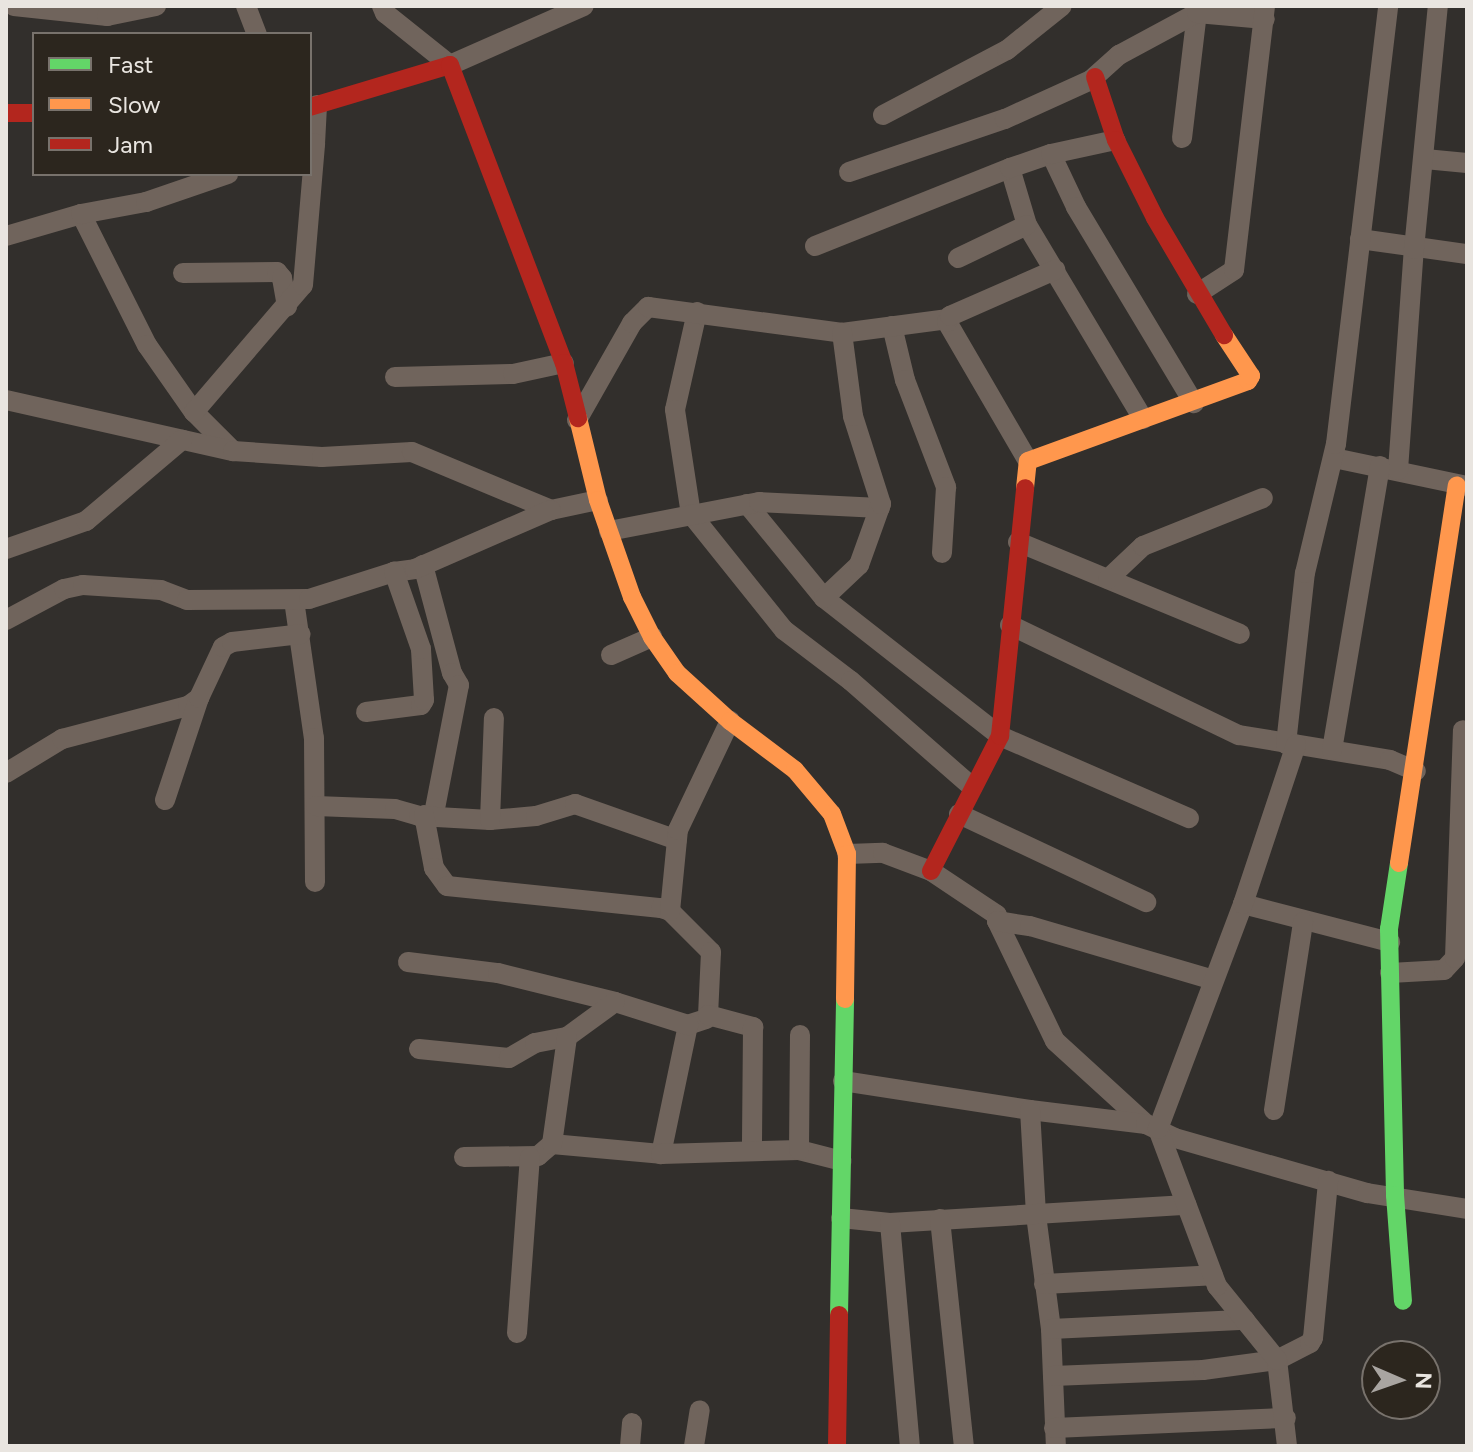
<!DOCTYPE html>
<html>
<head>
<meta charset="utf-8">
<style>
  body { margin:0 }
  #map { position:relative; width:1473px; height:1452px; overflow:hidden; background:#322f2c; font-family:Figtree,sans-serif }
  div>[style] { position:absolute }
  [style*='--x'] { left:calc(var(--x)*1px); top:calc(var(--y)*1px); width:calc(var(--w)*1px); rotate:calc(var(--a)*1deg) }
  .street>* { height:20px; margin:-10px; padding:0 10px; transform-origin:10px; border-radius:10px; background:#70645c }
  .fast>* { height:18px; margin:-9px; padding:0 9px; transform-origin:9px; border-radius:9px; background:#63d668 }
  .slow>* { height:18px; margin:-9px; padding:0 9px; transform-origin:9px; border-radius:9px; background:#ff974d }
  .jam>* { height:18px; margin:-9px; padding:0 9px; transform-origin:9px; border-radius:9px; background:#b3261e }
  span { translate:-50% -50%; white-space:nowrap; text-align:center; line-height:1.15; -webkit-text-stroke:8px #2c261e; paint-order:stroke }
  .frame { position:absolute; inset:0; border:8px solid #e9e5e0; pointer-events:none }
  .legend { position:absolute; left:32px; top:32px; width:280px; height:144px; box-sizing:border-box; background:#2c261e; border:2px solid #78726c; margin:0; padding:10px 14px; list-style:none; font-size:24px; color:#e9e5e0 }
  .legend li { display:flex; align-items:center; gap:16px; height:40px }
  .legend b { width:40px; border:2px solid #78726c }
  .north { position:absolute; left:1361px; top:1340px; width:80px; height:80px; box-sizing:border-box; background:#2c261e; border:2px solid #78726c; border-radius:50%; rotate:92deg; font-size:22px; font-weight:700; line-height:32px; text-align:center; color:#e9e5e0 }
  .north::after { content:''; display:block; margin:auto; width:28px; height:36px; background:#a9a5a1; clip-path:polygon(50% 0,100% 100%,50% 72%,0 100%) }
</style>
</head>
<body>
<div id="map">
  <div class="street">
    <div style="--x:14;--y:6;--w:94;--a:6.1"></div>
    <div style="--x:107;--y:16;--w:50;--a:-11.5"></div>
    <div style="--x:246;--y:6;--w:30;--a:69"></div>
    <div style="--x:382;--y:6;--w:8;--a:67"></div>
    <div style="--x:385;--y:13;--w:83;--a:38.7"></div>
    <div style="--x:450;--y:65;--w:146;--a:-23.8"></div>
    <div style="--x:883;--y:115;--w:140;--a:-27.7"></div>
    <div style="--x:1007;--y:50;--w:70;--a:-38.7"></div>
    <div style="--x:1182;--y:138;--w:126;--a:-83.2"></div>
    <div style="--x:310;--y:146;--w:5;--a:-22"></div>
    <div style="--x:315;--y:144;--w:39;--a:-87"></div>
    <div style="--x:1051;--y:154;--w:59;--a:64.7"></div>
    <div style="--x:1076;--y:207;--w:229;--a:59"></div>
    <div style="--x:1425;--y:159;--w:42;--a:5.4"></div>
    <div style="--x:1010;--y:168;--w:59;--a:73.4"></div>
    <div style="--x:1027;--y:225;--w:226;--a:59.1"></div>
    <div style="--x:849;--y:172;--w:165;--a:-18.8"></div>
    <div style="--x:1005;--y:119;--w:94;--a:-24.4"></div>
    <div style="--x:1091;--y:80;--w:38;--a:-42"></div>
    <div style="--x:1119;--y:55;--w:89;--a:-28.3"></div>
    <div style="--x:1197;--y:13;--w:68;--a:5"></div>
    <div style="--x:81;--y:214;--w:147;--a:63.3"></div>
    <div style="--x:147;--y:345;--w:82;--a:55"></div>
    <div style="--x:194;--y:412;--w:55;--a:45"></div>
    <div style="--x:6;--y:236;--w:78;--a:-16.3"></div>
    <div style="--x:81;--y:214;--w:66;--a:-10.5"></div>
    <div style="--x:146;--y:202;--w:87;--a:-18.9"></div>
    <div style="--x:1360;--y:239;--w:108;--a:8"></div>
    <div style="--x:815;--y:246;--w:210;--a:-21.8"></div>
    <div style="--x:1010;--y:168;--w:43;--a:-18.9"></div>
    <div style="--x:1051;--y:154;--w:66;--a:-12.2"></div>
    <div style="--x:958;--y:258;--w:76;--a:-25.6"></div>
    <div style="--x:183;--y:273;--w:94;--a:-0.6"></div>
    <div style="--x:277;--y:272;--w:8;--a:50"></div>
    <div style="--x:282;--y:278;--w:29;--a:80"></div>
    <div style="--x:1197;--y:294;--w:44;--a:-33"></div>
    <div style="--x:1234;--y:270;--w:266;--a:-83.3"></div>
    <div style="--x:697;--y:312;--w:100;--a:102.7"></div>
    <div style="--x:675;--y:410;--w:105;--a:81.3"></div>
    <div style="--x:691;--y:514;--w:149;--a:51.3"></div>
    <div style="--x:784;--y:630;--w:84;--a:37.3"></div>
    <div style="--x:851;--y:681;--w:161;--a:41.2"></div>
    <div style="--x:892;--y:326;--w:56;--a:76.5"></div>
    <div style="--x:905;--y:380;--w:115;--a:69"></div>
    <div style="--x:946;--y:487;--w:66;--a:93.5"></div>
    <div style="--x:395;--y:377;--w:118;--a:-1.5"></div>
    <div style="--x:513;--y:374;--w:52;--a:-12.2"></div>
    <div style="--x:6;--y:400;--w:233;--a:12.7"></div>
    <div style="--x:233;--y:451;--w:89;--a:3.9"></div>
    <div style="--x:322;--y:457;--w:90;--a:-3.2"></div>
    <div style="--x:412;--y:452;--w:151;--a:22.6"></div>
    <div style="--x:551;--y:510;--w:48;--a:-12"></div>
    <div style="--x:194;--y:412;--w:167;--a:-49.4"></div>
    <div style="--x:303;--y:285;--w:142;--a:-85.1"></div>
    <div style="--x:577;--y:420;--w:112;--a:-60.4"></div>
    <div style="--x:632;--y:323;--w:23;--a:-45"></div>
    <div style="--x:648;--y:307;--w:196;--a:7.6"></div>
    <div style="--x:842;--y:333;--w:107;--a:-7.5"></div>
    <div style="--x:1334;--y:458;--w:136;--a:11.9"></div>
    <div style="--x:1028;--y:461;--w:161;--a:-120.2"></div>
    <div style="--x:947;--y:322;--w:7;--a:-63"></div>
    <div style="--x:950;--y:316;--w:115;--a:-23.7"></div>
    <div style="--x:1398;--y:470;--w:222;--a:-85.9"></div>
    <div style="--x:1414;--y:249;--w:244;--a:-84.4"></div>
    <div style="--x:747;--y:504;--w:122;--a:50.7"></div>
    <div style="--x:824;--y:598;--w:224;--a:38.1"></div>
    <div style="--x:1000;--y:736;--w:206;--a:23.5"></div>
    <div style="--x:609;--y:531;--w:153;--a:-10.9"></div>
    <div style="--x:759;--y:502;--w:121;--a:2.8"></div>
    <div style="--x:1018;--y:542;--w:240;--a:22.5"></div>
    <div style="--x:6;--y:549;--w:85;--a:-19.3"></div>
    <div style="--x:86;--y:521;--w:126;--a:-40.2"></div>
    <div style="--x:423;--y:565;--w:112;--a:75"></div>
    <div style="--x:452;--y:673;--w:14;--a:60"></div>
    <div style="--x:459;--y:685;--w:131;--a:101"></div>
    <div style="--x:1108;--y:579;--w:48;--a:-43.3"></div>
    <div style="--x:1143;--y:546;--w:129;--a:-21.8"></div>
    <div style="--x:824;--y:598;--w:48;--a:-43.3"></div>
    <div style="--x:859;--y:565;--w:65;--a:-70.2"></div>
    <div style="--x:881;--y:504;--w:92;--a:-107.7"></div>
    <div style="--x:853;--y:416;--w:84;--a:-97.5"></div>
    <div style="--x:294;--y:600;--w:139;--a:81.8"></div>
    <div style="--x:314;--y:738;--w:144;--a:89.6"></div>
    <div style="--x:6;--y:620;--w:66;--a:-28.1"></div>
    <div style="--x:64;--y:589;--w:19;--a:-12"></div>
    <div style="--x:83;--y:585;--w:78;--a:3.7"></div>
    <div style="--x:161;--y:590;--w:28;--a:21"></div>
    <div style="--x:187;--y:600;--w:122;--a:-0.5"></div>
    <div style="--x:309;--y:599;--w:89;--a:-17.6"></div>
    <div style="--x:394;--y:572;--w:21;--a:-8"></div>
    <div style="--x:415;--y:569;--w:148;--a:-23.5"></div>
    <div style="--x:1010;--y:625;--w:254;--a:25.7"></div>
    <div style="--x:1239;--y:735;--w:153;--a:9.4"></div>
    <div style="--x:1390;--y:760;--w:28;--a:23"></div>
    <div style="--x:611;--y:655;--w:45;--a:-23.7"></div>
    <div style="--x:366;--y:712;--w:55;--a:-7.3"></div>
    <div style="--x:421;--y:705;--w:6;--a:-59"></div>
    <div style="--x:424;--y:700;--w:51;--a:-93.4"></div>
    <div style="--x:421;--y:649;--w:82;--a:-109.3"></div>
    <div style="--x:1286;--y:744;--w:172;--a:-83.7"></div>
    <div style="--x:1305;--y:573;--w:133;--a:-76.5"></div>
    <div style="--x:1336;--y:444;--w:441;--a:-83.2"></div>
    <div style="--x:1332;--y:750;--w:288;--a:-80.4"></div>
    <div style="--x:6;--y:773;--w:66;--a:-31.3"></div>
    <div style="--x:62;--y:739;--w:130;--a:-14.7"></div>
    <div style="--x:188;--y:706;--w:14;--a:-36"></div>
    <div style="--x:165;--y:800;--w:108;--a:-71.6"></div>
    <div style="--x:199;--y:698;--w:56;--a:-64.8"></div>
    <div style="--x:223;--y:647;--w:10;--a:-29"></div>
    <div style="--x:232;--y:642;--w:69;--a:-6.6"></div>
    <div style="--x:316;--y:806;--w:79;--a:2.2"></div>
    <div style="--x:395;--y:809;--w:25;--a:16"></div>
    <div style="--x:419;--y:816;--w:71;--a:3.2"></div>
    <div style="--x:490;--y:820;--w:46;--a:-5"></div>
    <div style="--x:536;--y:816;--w:41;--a:-17.1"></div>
    <div style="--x:575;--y:804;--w:108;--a:19.4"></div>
    <div style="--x:959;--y:814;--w:207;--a:25.2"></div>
    <div style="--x:424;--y:815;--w:54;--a:79.3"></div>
    <div style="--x:434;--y:868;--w:22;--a:54"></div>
    <div style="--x:447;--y:886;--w:215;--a:5.9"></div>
    <div style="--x:661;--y:908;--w:9;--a:18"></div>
    <div style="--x:670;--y:911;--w:58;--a:45"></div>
    <div style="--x:711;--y:952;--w:63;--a:92.7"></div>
    <div style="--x:708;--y:1015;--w:4;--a:117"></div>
    <div style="--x:706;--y:1019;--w:19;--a:162"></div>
    <div style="--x:688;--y:1025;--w:132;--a:101.8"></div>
    <div style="--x:490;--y:820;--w:102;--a:-87.8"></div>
    <div style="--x:847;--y:854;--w:36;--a:-2"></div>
    <div style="--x:883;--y:853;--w:51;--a:20.6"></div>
    <div style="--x:931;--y:871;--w:79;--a:33.7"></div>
    <div style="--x:997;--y:915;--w:6;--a:90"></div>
    <div style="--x:997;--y:921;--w:133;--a:64.2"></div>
    <div style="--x:1055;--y:1041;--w:123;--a:42.4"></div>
    <div style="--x:1243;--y:904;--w:152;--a:14.5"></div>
    <div style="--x:670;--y:911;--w:81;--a:-84.4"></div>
    <div style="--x:678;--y:830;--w:121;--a:-64.5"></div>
    <div style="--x:997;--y:921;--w:33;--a:9"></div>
    <div style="--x:1030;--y:926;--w:191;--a:16.4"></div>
    <div style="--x:408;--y:962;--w:91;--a:7"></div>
    <div style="--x:498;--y:973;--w:121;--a:13.9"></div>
    <div style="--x:615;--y:1002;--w:77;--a:17.5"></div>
    <div style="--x:1390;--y:973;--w:54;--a:-3.2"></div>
    <div style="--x:1444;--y:970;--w:16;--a:-47"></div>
    <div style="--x:1455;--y:958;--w:228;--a:-88"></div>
    <div style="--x:708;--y:1015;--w:47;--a:14.9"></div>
    <div style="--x:753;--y:1027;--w:122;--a:90.5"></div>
    <div style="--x:419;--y:1049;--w:90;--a:5.7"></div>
    <div style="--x:509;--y:1058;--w:30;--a:-30"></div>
    <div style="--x:535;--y:1043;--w:33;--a:-11"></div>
    <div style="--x:567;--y:1037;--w:59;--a:-36.1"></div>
    <div style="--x:843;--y:1081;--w:189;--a:8.8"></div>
    <div style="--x:1030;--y:1110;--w:117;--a:6.9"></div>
    <div style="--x:1146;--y:1124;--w:32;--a:26"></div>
    <div style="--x:1175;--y:1138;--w:200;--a:16"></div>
    <div style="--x:1367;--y:1193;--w:101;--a:9.1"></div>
    <div style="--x:1030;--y:1110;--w:105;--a:86.7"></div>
    <div style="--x:1036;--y:1215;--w:115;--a:82.5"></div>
    <div style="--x:1051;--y:1329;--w:117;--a:87.6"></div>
    <div style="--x:1274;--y:1110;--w:190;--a:-81.2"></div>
    <div style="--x:552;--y:1144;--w:109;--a:5.2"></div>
    <div style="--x:661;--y:1154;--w:138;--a:-1.7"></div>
    <div style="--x:799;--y:1150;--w:44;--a:14.3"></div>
    <div style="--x:799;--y:1150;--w:115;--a:-89.5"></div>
    <div style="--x:464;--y:1157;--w:74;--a:-0.8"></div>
    <div style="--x:538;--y:1156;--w:18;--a:-41"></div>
    <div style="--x:552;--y:1144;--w:108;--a:-82"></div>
    <div style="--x:841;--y:1218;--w:49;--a:5.8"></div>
    <div style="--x:890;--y:1223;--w:297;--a:-3.5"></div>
    <div style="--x:940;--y:1219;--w:228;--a:84"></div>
    <div style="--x:890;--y:1223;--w:224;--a:84.9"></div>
    <div style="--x:1044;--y:1284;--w:169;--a:-3"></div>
    <div style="--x:1051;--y:1329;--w:194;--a:-2.7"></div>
    <div style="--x:517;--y:1333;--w:176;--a:-85.8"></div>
    <div style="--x:1053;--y:1376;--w:150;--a:-2.3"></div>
    <div style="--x:1203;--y:1370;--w:75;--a:-7.7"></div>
    <div style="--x:1277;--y:1360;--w:37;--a:-27"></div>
    <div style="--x:1310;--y:1343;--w:6;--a:-59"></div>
    <div style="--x:1313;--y:1338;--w:158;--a:-84.5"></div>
    <div style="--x:1054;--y:1428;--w:232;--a:-2.5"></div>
    <div style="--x:630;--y:1446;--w:23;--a:-85"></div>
    <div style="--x:694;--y:1446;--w:36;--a:-81"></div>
    <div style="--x:1287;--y:1446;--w:87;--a:-96.6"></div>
    <div style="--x:1277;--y:1360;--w:95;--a:-129"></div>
    <div style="--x:1217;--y:1286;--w:168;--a:-110.6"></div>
    <div style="--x:1158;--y:1129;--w:241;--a:-69.3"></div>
    <div style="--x:1243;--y:904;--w:168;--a:-71.6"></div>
  </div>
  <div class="fast">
    <div style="--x:1399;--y:863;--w:67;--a:98.6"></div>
    <div style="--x:1389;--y:929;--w:266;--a:88.7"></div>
    <div style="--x:1395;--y:1195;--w:106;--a:85.7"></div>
    <div style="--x:839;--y:1315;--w:316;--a:-88.9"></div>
  </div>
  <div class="slow">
    <div style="--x:578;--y:418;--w:84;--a:76.3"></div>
    <div style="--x:598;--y:500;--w:103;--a:70.7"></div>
    <div style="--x:632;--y:597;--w:45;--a:63.4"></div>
    <div style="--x:652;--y:637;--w:44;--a:55.2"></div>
    <div style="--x:677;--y:673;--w:72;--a:42.2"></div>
    <div style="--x:730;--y:721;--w:81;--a:37"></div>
    <div style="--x:795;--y:770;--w:57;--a:49.9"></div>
    <div style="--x:832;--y:814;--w:43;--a:69.4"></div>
    <div style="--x:847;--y:854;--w:145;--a:90.8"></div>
    <div style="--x:1025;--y:488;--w:27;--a:-84"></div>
    <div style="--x:1028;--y:461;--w:234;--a:-20"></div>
    <div style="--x:1248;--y:381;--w:6;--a:-59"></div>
    <div style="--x:1251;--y:376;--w:49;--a:-123.4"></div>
    <div style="--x:1399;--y:863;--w:382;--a:-81.3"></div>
  </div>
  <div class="jam">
    <div style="--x:1095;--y:77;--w:66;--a:71.6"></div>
    <div style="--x:1116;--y:140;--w:87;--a:63.4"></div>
    <div style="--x:1155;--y:218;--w:136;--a:59.5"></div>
    <div style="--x:310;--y:107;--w:146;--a:-16.7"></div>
    <div style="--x:450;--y:65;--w:319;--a:69.1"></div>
    <div style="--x:564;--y:363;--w:57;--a:75.7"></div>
    <div style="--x:6;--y:113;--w:28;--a:0"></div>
    <div style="--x:931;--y:871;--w:152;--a:-62.9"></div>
    <div style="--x:1000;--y:736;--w:249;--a:-84.2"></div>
    <div style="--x:837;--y:1446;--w:131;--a:-89.1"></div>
  </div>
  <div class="frame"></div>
  <ul class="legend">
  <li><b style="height:10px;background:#63d668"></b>Fast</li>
  <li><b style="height:10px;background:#ff974d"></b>Slow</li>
  <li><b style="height:10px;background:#b3261e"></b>Jam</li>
  </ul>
  <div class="north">N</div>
</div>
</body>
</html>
